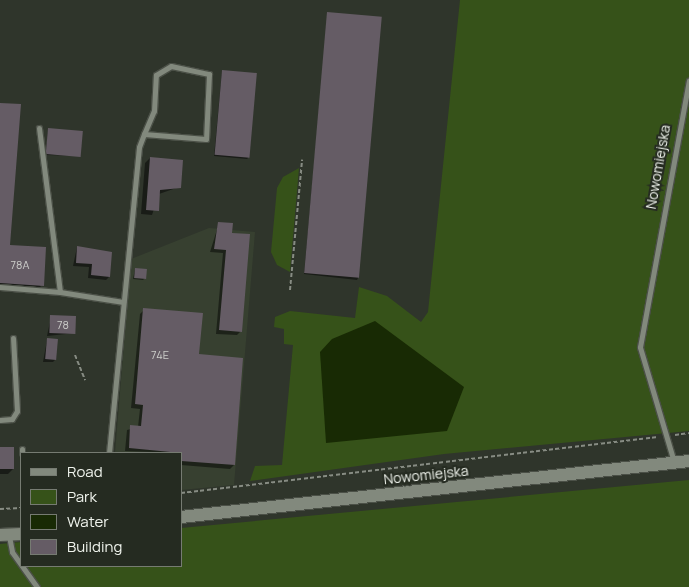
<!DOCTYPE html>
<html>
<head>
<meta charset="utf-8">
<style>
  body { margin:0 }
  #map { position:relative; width:689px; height:587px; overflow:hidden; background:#2f352b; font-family:Manrope,sans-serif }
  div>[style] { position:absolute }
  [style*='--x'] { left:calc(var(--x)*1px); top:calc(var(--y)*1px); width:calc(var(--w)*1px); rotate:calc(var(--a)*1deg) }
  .built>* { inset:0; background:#374030 }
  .green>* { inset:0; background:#365219 }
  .water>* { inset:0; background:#182a04 }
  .shadow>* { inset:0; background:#0007 }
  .building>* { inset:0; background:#655c65; transform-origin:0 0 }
  .path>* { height:2px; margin-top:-1px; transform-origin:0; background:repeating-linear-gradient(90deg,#878c83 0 4px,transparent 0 6.5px) }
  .roads { filter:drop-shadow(1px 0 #4b5047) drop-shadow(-1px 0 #4b5047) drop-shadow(0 1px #4b5047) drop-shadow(0 -1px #4b5047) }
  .service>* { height:5px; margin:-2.5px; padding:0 2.5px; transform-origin:2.5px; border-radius:2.5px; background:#82897d }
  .tertiary>* { height:12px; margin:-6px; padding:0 6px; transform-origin:6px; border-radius:6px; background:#82897d }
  span { translate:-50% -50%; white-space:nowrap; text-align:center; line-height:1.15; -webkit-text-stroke:4px #252b21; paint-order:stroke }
  .number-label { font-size:11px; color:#cccdca }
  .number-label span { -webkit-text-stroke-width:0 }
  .street-label { font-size:14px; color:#eff3ec }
  .legend { position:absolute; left:20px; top:452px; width:162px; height:115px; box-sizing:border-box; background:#252b21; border:1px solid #767b72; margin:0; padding:6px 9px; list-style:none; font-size:15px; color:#eff3ec }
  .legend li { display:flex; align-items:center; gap:10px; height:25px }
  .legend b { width:25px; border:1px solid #767b72 }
</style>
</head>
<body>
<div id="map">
  <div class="built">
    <div style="clip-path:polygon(209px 228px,255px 232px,234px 485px,181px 490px,181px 453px,115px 453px,131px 259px)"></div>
  </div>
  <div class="green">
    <div style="clip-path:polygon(460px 0,689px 0,689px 431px,444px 454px,250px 481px,255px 466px,282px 465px,293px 345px,284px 344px,284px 329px,274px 327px,275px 317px,290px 311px,355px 318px,359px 287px,387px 296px,421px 322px,428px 312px)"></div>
    <div style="clip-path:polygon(299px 168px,290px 272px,277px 265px,271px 252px,277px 188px,283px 177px)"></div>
    <div style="clip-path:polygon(689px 480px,689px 587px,0 587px,0 544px,21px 542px,21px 566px,181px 566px,181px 528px)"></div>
  </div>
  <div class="water">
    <div style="clip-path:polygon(375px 321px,464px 387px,447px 431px,326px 443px,320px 352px,332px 339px)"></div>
  </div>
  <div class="shadow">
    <div style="clip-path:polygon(328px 13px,358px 278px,357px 280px,304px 274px)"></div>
    <div style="clip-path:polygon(222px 71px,248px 158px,247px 159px,214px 156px)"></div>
    <div style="clip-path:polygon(0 104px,9px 246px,41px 287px,0 285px)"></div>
    <div style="clip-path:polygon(48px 129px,80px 156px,46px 155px)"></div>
    <div style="clip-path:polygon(150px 158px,179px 187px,159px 194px,152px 215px,141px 214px,145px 163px)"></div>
    <div style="clip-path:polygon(219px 223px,231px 224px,241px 331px,237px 335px,216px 334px,223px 253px,210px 252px)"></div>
    <div style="clip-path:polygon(77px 247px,109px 277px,106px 280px,88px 278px,89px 267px,73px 266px)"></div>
    <div style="clip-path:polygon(135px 269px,145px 278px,143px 280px,133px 279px)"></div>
    <div style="clip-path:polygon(144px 310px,198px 355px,241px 359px,234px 465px,230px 469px,181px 465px,181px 453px,125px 451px,127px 430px,138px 427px,140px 409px,131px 408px,140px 314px)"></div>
    <div style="clip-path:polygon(51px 317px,75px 333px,47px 336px)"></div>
    <div style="clip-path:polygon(47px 340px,56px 359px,53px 362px,43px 362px)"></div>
    <div style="clip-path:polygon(0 449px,14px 468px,8px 474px,0 474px)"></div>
  </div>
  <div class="building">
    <div style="left:327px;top:12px;width:55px;height:262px;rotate:5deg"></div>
    <div style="left:222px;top:70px;width:35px;height:85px;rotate:5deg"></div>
    <div style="clip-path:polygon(0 103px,21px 104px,10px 245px,46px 247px,44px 286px,0 283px)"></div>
    <div style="left:48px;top:128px;width:35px;height:26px;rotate:5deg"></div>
    <div style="clip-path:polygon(150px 157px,183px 160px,181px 188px,160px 190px,159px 211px,146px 210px)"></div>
    <div style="clip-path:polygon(218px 222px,233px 223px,232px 233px,250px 234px,242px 332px,219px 330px,226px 250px,214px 249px)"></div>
    <div style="clip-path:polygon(77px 246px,112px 252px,110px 277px,91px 275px,92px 264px,76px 263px)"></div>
    <div style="left:135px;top:268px;width:12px;height:10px;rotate:5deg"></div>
    <div style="clip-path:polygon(143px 308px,203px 313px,199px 354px,243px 358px,235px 465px,181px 461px,181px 453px,129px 448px,130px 425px,141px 426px,143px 405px,135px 404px)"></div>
    <div style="left:50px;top:315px;width:26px;height:18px;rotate:2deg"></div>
    <div style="left:47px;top:338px;width:11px;height:21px;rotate:5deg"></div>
    <div style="left:0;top:447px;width:14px;height:22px"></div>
  </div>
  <div class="path">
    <div style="--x:290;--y:290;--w:131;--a:-84.7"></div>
    <div style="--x:75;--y:355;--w:27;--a:68"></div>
    <div style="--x:675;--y:435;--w:14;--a:-8"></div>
    <div style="--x:181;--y:493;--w:480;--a:-6.7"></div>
    <div style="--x:0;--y:509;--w:21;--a:-3"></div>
  </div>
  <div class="roads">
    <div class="service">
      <div style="--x:39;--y:128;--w:165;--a:82.7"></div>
      <div style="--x:60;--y:292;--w:64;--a:9"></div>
      <div style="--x:0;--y:287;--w:60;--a:4.8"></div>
      <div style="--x:0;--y:420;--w:12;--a:-5"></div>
      <div style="--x:12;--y:419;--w:9;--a:-58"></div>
      <div style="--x:17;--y:411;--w:73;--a:-93.1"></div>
      <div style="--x:22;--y:449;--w:4;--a:90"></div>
      <div style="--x:109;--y:453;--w:307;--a:-84.4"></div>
      <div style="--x:139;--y:147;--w:14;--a:-69"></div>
      <div style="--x:144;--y:134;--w:25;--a:-67"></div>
      <div style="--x:154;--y:111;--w:36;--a:-87"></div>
      <div style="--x:156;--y:75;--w:17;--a:-31"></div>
      <div style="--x:171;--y:66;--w:39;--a:12"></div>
      <div style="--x:209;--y:74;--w:65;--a:92.6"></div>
      <div style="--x:206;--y:139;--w:62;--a:-175.4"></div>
      <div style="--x:674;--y:462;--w:120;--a:-106.5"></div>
      <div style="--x:640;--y:347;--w:271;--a:-79.6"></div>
      <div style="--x:9;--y:536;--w:16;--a:79"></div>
      <div style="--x:12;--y:552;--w:43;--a:54.5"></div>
    </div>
    <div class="tertiary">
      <div style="--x:181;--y:517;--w:511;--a:-6.29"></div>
      <div style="--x:0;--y:535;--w:21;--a:-3"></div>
    </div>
  </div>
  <div class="number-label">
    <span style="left:20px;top:265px">78A</span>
    <span style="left:63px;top:325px">78</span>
    <span style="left:160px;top:355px">74E</span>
  </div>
  <div class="street-label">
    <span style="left:658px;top:167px;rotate:-80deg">Nowomiejska</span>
    <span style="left:426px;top:475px;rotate:-6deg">Nowomiejska</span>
  </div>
  <ul class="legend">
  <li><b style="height:6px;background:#82897d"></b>Road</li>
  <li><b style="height:14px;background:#365219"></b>Park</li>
  <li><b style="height:14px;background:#182a04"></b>Water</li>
  <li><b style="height:14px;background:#655c65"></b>Building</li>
  </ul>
</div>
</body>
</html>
